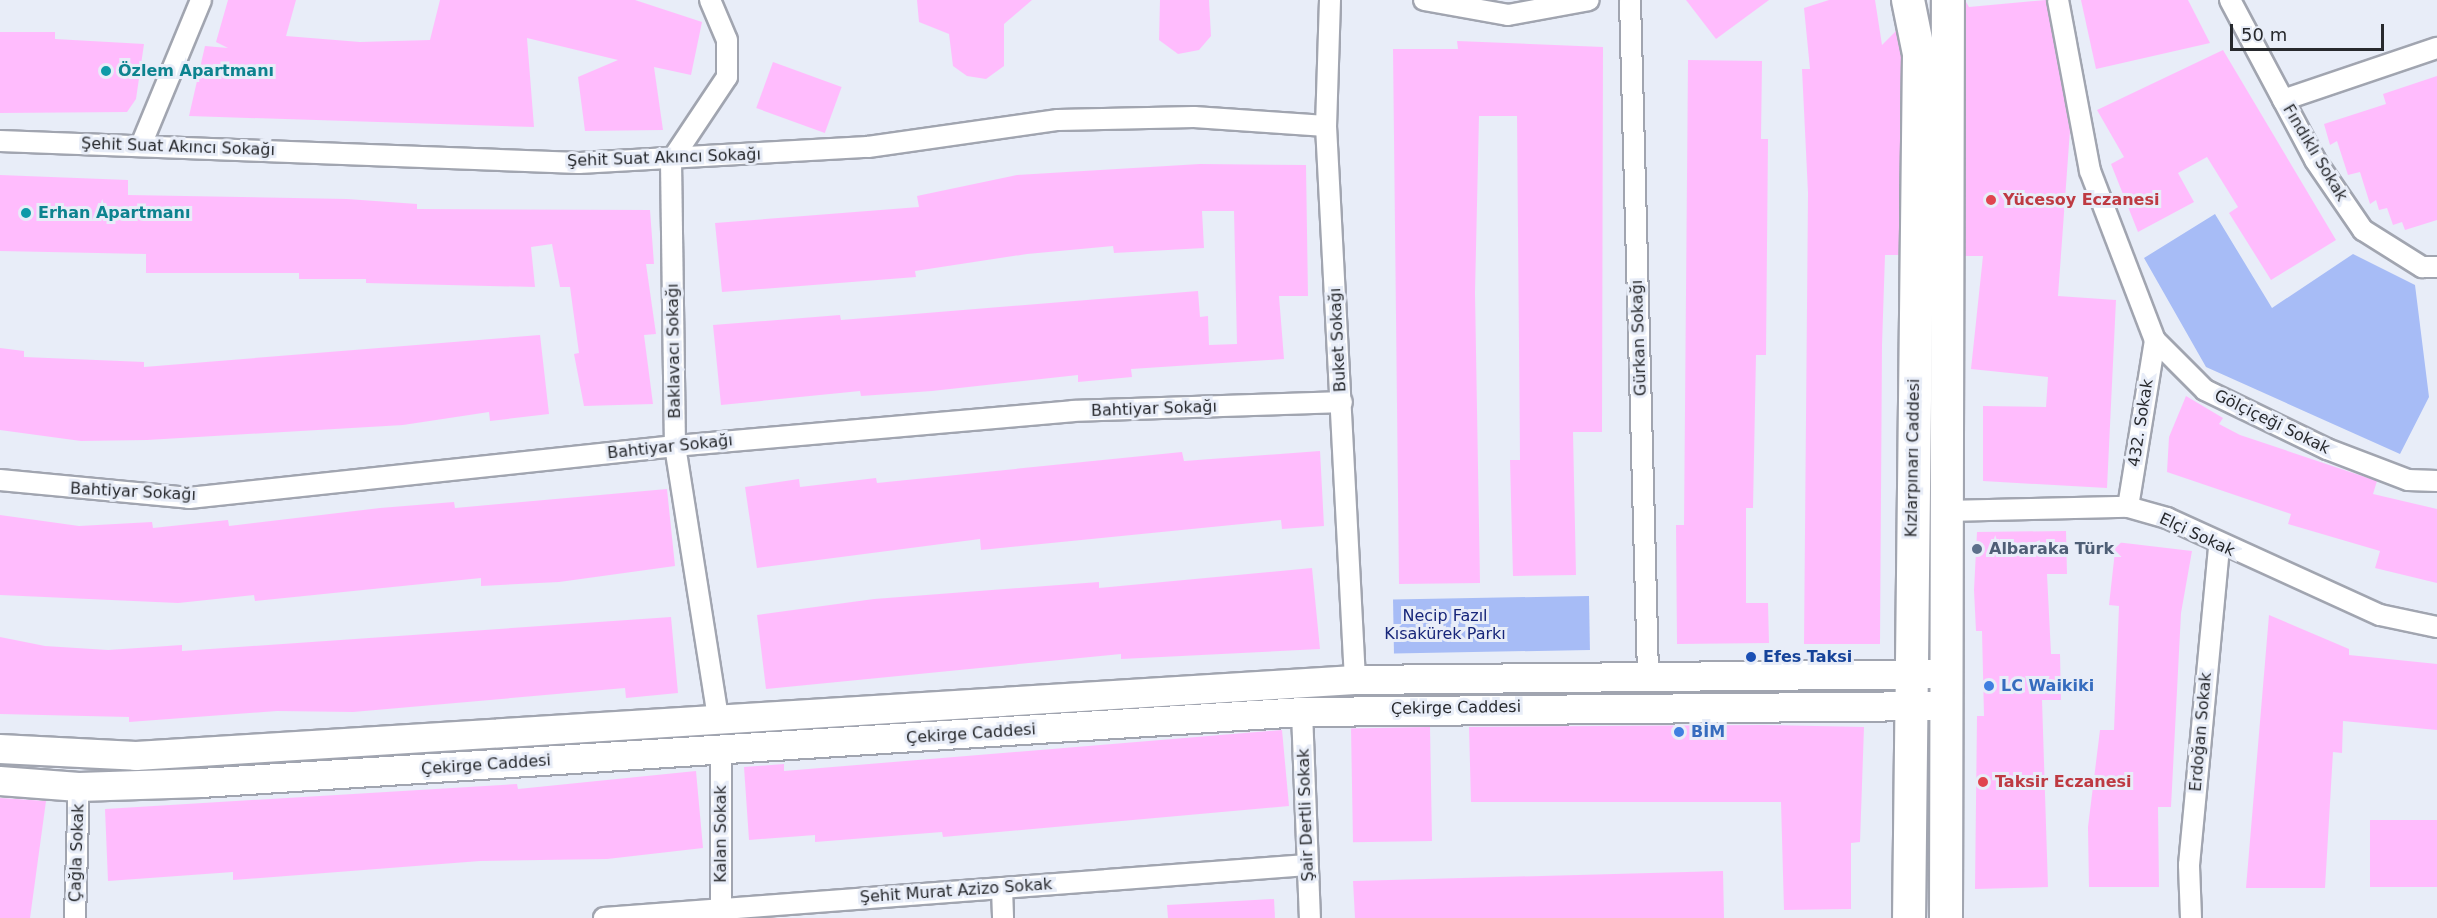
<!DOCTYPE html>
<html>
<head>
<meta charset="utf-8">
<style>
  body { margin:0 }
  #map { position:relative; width:2437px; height:918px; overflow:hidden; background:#e8edf8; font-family:"DejaVu Sans",sans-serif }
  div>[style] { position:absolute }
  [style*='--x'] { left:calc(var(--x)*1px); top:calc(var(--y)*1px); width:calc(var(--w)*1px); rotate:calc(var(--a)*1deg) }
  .green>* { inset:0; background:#a7bcf6; transform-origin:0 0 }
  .building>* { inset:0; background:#ffbcfd; transform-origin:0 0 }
  .roads { filter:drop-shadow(2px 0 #a1a5b0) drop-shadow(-2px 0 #a1a5b0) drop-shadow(0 2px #a1a5b0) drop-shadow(0 -2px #a1a5b0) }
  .minor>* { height:20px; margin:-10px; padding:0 10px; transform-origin:10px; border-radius:10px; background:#fff }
  .secondary>* { height:28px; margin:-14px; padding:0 14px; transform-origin:14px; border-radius:14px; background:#fff }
  .primary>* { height:32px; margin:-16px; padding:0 16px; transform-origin:16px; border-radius:16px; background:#fff }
  .dots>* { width:16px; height:16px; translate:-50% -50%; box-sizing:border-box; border:3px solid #e8edf8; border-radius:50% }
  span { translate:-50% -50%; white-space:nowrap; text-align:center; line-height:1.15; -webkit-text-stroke:6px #e8edf8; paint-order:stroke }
  .culture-label { font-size:16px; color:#0d838f; font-weight:700 }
  .left { translate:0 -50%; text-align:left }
  .street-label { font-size:16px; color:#27292d }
  .health-label { font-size:16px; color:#be3a42; font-weight:700 }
  .service-label { font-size:16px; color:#4e5e75; font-weight:700 }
  .park-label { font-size:16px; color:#17267a }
  .transit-label { font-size:16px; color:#164399; font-weight:700 }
  .shop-label { font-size:16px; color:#366cbe; font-weight:700 }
  .scale { position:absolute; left:2230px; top:24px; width:154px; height:27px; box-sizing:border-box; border:3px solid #27292d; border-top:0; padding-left:8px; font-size:18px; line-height:21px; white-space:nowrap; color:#27292d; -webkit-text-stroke:4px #e8edf8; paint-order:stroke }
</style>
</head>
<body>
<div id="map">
  <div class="green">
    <div style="clip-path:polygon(2215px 214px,2272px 308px,2353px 254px,2415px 285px,2429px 397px,2400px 454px,2206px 367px,2144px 258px)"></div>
    <div style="left:1589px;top:596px;width:54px;height:196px;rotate:89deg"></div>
  </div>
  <div class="building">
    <div style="clip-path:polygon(228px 0,296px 0,286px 36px,360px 42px,430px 40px,440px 0,635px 0,702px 22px,691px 75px,654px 67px,663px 130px,585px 131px,578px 77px,618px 60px,527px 38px,534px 127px,189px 116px,205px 46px,228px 48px,216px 42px)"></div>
    <div style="clip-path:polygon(917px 0,1032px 0,1004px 24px,1004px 66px,986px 79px,967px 76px,953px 66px,949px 34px,919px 22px)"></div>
    <div style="clip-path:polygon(1160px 0,1209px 0,1211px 36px,1199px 50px,1178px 54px,1159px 40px)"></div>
    <div style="clip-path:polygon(1686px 0,1769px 0,1716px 39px)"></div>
    <div style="clip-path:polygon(1829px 0,1875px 0,1882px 45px,1896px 31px,1901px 56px,1899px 255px,1885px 255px,1882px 345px,1880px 644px,1804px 644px,1808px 193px,1802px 69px,1810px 69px,1804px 8px)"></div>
    <div style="clip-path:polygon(2046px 0,2070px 130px,2058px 296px,2116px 300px,2107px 488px,1983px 481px,1983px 406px,2046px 407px,2048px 377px,1971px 369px,1983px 256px,1965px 256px,1966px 2px,1969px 7px)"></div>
    <div style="clip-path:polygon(2081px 0,2188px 0,2210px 43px,2096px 69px)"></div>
    <div style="clip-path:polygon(0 32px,55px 32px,55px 39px,144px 44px,136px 99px,127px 112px,0 113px)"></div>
    <div style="clip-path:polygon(1457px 41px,1603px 47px,1602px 432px,1573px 432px,1576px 575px,1513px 576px,1510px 460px,1520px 460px,1517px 116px,1479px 116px,1475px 293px,1480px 583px,1399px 584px,1393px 49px,1458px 49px)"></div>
    <div style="clip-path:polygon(2223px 50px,2336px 240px,2271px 280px,2229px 213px,2238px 207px,2207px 157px,2178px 173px,2194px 202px,2138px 232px,2111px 164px,2124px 157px,2097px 110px)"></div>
    <div style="clip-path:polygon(1688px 60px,1762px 61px,1761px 139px,1768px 139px,1766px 355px,1756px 355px,1753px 508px,1746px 508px,1746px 603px,1768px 603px,1769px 643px,1677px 644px,1676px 525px,1684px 525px)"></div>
    <div style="left:773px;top:62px;width:73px;height:49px;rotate:20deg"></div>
    <div style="clip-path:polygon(2437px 76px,2437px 220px,2405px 230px,2402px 222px,2393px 225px,2387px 208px,2379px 210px,2376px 200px,2370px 204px,2360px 172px,2348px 175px,2337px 141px,2330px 145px,2324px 124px,2386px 104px,2383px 94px)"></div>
    <div style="clip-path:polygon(1200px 164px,1306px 165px,1308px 296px,1279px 296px,1284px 359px,1131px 369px,1132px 377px,1078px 382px,1078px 375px,932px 391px,861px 396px,860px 391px,721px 405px,713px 325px,840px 315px,841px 320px,1198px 291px,1200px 317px,1208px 316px,1209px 345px,1237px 344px,1234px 211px,1202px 211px,1204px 248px,1114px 253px,1113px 246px,1027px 254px,915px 271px,916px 277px,722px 292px,715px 223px,919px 207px,917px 196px,1017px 175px)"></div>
    <div style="clip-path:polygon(0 175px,128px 180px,128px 195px,347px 199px,417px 204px,417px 209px,650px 210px,654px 264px,646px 264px,656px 334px,644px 335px,653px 404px,584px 406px,574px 354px,579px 353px,570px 287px,560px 287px,552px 244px,531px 247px,535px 287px,366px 283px,366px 279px,299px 279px,299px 273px,146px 273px,146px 254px,0 251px)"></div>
    <div style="clip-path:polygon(540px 335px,549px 414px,490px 421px,489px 412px,403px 425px,147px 440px,81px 441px,0 430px,0 348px,24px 351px,24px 357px,144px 362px,144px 367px)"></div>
    <div style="clip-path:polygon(2186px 396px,2223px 418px,2219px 424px,2240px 435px,2377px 481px,2373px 494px,2437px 509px,2437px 583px,2375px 568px,2380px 551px,2288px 524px,2291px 514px,2167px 472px,2169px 437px)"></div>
    <div style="clip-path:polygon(1320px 451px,1324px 526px,1282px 529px,1281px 520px,981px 550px,980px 539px,757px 568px,745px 487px,799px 479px,800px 487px,876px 478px,877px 483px,1182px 452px,1184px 461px)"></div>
    <div style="clip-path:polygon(667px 489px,675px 566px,559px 582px,481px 586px,481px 578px,255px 601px,254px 595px,178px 603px,0 595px,0 515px,79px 526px,152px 522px,153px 528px,228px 520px,229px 526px,380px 508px,454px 502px,455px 508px)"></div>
    <div style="clip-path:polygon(2066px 531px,2067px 574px,2047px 574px,2051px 654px,2060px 654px,2061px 700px,2042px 700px,2048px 887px,1975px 889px,1977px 716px,1984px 716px,1982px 631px,1976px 631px,1974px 590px,1977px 532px)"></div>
    <div style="clip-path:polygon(2116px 542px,2192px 551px,2181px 613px,2171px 807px,2158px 807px,2159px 887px,2089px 887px,2088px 827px,2100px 730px,2114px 730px,2119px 606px,2109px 605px)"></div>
    <div style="clip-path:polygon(1312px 568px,1320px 649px,1121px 659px,1121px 654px,766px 689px,757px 615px,874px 599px,1099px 582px,1099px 588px)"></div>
    <div style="clip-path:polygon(2269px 615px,2349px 649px,2349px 655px,2437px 664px,2437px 730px,2343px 721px,2342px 753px,2333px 752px,2325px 888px,2246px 888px)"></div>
    <div style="clip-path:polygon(671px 617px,678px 693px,626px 698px,625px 688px,353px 712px,277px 711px,129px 722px,129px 717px,0 714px,0 637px,45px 646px,108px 650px,182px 645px,182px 651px)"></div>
    <div style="clip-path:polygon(1762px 725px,1864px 727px,1860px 842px,1851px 843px,1851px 909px,1784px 910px,1781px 802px,1471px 802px,1469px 727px)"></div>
    <div style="left:1430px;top:727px;width:114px;height:79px;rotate:89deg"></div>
    <div style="clip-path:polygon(1282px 730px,1289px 806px,943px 837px,942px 832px,815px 842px,815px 835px,749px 840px,744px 767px,784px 764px,784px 771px)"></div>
    <div style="clip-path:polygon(696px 771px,703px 848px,607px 859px,480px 861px,233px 880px,233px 872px,108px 881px,105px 809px,517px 784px,518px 789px)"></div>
    <div style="clip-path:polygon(0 798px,46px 801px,30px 918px,0 918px)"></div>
    <div style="left:2437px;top:820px;width:67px;height:67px;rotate:90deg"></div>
    <div style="clip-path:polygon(1723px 871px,1724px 918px,1355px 918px,1353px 881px)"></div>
    <div style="clip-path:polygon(1274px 899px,1275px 918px,1168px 918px,1167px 905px)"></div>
  </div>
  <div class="roads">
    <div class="minor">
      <div style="--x:710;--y:0;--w:43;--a:67"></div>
      <div style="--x:727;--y:40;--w:37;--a:90"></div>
      <div style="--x:727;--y:77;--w:101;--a:123.7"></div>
      <div style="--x:671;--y:161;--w:285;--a:89.2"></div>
      <div style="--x:675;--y:446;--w:276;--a:81"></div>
      <div style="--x:1330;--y:0;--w:126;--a:91.8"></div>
      <div style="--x:1326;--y:126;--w:555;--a:87"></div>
      <div style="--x:1424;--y:0;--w:85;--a:10.1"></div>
      <div style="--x:1508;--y:15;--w:82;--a:-10.5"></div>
      <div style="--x:1630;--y:0;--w:676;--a:88.47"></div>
      <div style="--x:2058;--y:0;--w:174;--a:79.4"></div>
      <div style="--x:2090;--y:171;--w:181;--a:69"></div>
      <div style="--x:2155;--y:340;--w:71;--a:45"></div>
      <div style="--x:2205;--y:390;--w:136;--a:25.8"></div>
      <div style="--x:2327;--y:449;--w:87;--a:20.9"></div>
      <div style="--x:2408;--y:480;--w:29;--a:2"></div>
      <div style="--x:2230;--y:0;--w:181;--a:62"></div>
      <div style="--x:2315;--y:160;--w:85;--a:55.6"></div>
      <div style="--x:2363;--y:230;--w:70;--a:32.1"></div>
      <div style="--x:2422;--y:267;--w:15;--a:0"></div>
      <div style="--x:2283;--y:100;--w:163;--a:-18.7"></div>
      <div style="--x:0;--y:141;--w:579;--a:2.18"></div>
      <div style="--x:579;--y:163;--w:289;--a:-3.2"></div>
      <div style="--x:868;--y:147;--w:192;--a:-8.1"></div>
      <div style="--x:1058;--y:120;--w:136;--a:-1.3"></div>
      <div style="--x:1194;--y:117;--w:132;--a:3.9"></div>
      <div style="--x:141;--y:145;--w:157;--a:-67.5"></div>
      <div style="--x:0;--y:480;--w:190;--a:5.4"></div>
      <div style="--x:189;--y:498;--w:489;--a:-6.1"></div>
      <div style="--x:675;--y:446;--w:400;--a:-5"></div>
      <div style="--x:1073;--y:411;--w:269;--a:-1.9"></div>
      <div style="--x:2128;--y:507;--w:169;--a:-80.8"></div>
      <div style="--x:1946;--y:511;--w:182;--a:-1.3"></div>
      <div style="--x:2128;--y:507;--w:41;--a:15.8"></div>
      <div style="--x:2167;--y:518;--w:234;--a:24.5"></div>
      <div style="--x:2380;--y:615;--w:58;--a:11.9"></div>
      <div style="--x:1302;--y:712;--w:206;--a:87.8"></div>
      <div style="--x:1002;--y:888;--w:30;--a:88"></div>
      <div style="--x:75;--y:918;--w:131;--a:-88.3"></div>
      <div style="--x:604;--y:918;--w:705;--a:-4.31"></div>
      <div style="--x:721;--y:918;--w:168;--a:-90"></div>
      <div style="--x:2191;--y:918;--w:53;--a:-92.2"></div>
      <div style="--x:2189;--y:865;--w:320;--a:-84.6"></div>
    </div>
    <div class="secondary">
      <div style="--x:0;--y:749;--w:136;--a:2.9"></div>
      <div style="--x:136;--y:756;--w:1221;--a:-3.57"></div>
      <div style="--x:1355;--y:680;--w:588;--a:-0.58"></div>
      <div style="--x:0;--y:781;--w:79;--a:4.3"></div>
      <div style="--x:79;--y:787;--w:122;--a:-1.9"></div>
      <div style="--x:201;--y:783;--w:1103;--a:-3.69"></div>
      <div style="--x:1302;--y:712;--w:641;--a:-0.54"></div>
    </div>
    <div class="primary">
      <div style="--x:1908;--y:0;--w:55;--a:78.5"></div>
      <div style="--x:1919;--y:54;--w:864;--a:90.66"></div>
      <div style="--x:1946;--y:918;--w:918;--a:-89.88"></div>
    </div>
  </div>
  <div class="dots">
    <div style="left:106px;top:71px;background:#0f9aa8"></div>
    <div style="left:1991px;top:200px;background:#e0444e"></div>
    <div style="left:26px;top:213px;background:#0f9aa8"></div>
    <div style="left:1977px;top:549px;background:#5c6f8a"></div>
    <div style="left:1751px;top:657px;background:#1a4fb4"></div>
    <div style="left:1989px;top:686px;background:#3f7fe0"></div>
    <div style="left:1679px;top:732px;background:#3f7fe0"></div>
    <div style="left:1983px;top:782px;background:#e0444e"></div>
  </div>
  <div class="culture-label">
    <span class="left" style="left:118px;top:71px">Özlem Apartmanı</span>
    <span class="left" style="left:38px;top:213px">Erhan Apartmanı</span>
  </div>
  <div class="street-label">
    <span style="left:178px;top:147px;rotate:2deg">Şehit Suat Akıncı Sokağı</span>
    <span style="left:2315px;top:153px;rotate:59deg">Fındıklı Sokak</span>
    <span style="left:664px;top:158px;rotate:-2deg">Şehit Suat Akıncı Sokağı</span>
    <span style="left:1639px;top:338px;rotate:-92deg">Gürkan Sokağı</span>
    <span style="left:1338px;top:340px;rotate:-93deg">Buket Sokağı</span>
    <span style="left:674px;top:351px;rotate:-91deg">Baklavacı Sokağı</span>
    <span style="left:1154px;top:409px;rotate:-2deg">Bahtiyar Sokağı</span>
    <span style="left:2272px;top:422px;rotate:26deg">Gölçiçeği Sokak</span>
    <span style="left:2141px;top:423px;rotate:-81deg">432. Sokak</span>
    <span style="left:670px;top:447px;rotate:-6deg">Bahtiyar Sokağı</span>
    <span style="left:1913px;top:458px;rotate:-89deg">Kızlarpınarı Caddesi</span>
    <span style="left:133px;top:492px;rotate:3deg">Bahtiyar Sokağı</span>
    <span style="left:2197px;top:535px;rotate:25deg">Elçi Sokak</span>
    <span style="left:1456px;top:708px;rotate:-1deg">Çekirge Caddesi</span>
    <span style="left:2201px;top:732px;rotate:-85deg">Erdoğan Sokak</span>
    <span style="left:971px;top:734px;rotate:-4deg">Çekirge Caddesi</span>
    <span style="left:486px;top:765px;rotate:-4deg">Çekirge Caddesi</span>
    <span style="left:1306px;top:815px;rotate:-92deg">Şair Dertli Sokak</span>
    <span style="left:721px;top:834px;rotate:-90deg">Kalan Sokak</span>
    <span style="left:77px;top:853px;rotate:-88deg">Çağla Sokak</span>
    <span style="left:956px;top:891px;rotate:-4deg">Şehit Murat Azizo Sokak</span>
  </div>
  <div class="health-label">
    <span class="left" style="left:2003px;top:200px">Yücesoy Eczanesi</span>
    <span class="left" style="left:1995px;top:782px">Taksir Eczanesi</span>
  </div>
  <div class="service-label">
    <span class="left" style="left:1989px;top:549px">Albaraka Türk</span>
  </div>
  <div class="park-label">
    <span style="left:1445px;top:625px">Necip Fazıl<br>Kısakürek Parkı</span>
  </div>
  <div class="transit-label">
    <span class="left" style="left:1763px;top:657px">Efes Taksi</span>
  </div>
  <div class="shop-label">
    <span class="left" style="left:2001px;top:686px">LC Waikiki</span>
    <span class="left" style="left:1691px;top:732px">BİM</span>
  </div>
  <div class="scale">50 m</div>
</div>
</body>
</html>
